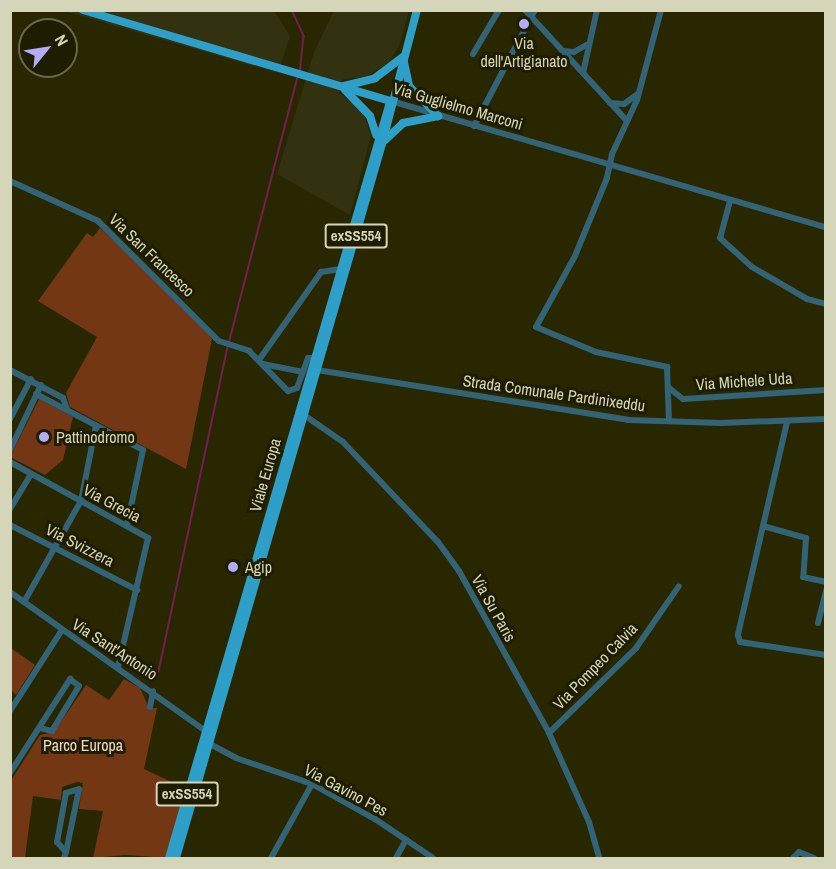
<!DOCTYPE html>
<html>
<head>
<meta charset="utf-8">
<style>
  body { margin:0 }
  #map { position:relative; width:836px; height:869px; overflow:hidden; background:#292700; font-family:"Archivo Narrow",sans-serif }
  div>[style] { position:absolute }
  [style*='--x'] { left:calc(var(--x)*1px); top:calc(var(--y)*1px); width:calc(var(--w)*1px); rotate:calc(var(--a)*1deg) }
  .built>* { inset:0; background:#333210 }
  .green>* { inset:0; background:#733714 }
  .stream>* { height:1.5px; margin:-0.75px; padding:0 0.75px; transform-origin:0.75px; border-radius:0.75px; background:#761d54 }
  .minor>* { height:6px; margin:-3px; padding:0 3px; transform-origin:3px; border-radius:3px; background:#336376 }
  .major>* { height:8px; margin:-4px; padding:0 4px; transform-origin:4px; border-radius:4px; background:#2d9fc8 }
  .dots>* { width:16px; height:16px; translate:-50% -50%; box-sizing:border-box; border:3px solid #1e1d02; border-radius:50% }
  span { translate:-50% -50%; white-space:nowrap; text-align:center; line-height:1.15; -webkit-text-stroke:6px #1e1d02; paint-order:stroke }
  .shield-label span { padding:2px 4px; background:#1e1d02; border:2px solid; border-radius:4px; -webkit-text-stroke-width:0 }
  .shield-label { font-size:15px; color:#d5d5b9; font-weight:700 }
  .poi-label { font-size:16px; color:#d5d5b9 }
  .left { translate:0 -50%; text-align:left }
  .street-label { font-size:16px; color:#d5d5b9 }
  .park-label { font-size:16px; color:#f0d7ca }
  .frame { position:absolute; inset:0; border:12px solid #d5d5b9; pointer-events:none }
  .north { position:absolute; left:18px; top:18px; width:60px; height:60px; box-sizing:border-box; background:#1e1d02; border:2px solid #67674b; border-radius:50%; rotate:60deg; font-size:16px; font-weight:700; line-height:24px; text-align:center; color:#d5d5b9 }
  .north::after { content:''; display:block; margin:auto; width:21px; height:27px; background:#b3adf9; clip-path:polygon(50% 0,100% 100%,50% 72%,0 100%) }
</style>
</head>
<body>
<div id="map">
  <div class="built">
    <div style="clip-path:polygon(64px 11px,274px 11px,290px 36px,278px 73px)"></div>
    <div style="clip-path:polygon(334px 11px,409px 11px,399px 46px,389px 62px,366px 77px,343px 79px,339px 93px,362px 109px,371px 136px,350px 215px,277px 174px,314px 52px)"></div>
  </div>
  <div class="green">
    <div style="clip-path:polygon(100px 228px,160px 283px,212px 339px,186px 469px,70px 407px,66px 393px,97px 337px,38px 301px,87px 233px,93px 237px)"></div>
    <div style="clip-path:polygon(39px 399px,73px 417px,63px 460px,45px 475px,10px 457px)"></div>
    <div style="clip-path:polygon(11px 648px,35px 665px,16px 695px,11px 690px)"></div>
    <div style="clip-path:polygon(124px 679px,140px 688px,149px 708px,157px 708px,144px 769px,182px 787px,189px 779px,168px 858px,126px 855px,93px 858px,103px 811px,79px 809px,83px 783px,77px 782px,62px 787px,61px 800px,33px 796px,25px 858px,11px 858px,10px 782px,40px 735px,54px 732px,86px 685px,109px 700px)"></div>
  </div>
  <div class="stream">
    <div style="--x:292;--y:10;--w:29;--a:65"></div>
    <div style="--x:304;--y:36;--w:36;--a:96"></div>
    <div style="--x:229;--y:342;--w:275;--a:-75.5"></div>
    <div style="--x:158;--y:674;--w:335;--a:-78"></div>
  </div>
  <div class="minor">
    <div style="--x:525;--y:10;--w:151;--a:47.4"></div>
    <div style="--x:661;--y:10;--w:93;--a:104.9"></div>
    <div style="--x:637;--y:100;--w:60;--a:114.8"></div>
    <div style="--x:612;--y:154;--w:25;--a:102"></div>
    <div style="--x:607;--y:178;--w:84;--a:112.3"></div>
    <div style="--x:575;--y:256;--w:81;--a:118.8"></div>
    <div style="--x:536;--y:327;--w:65;--a:22.6"></div>
    <div style="--x:596;--y:352;--w:73;--a:11.9"></div>
    <div style="--x:667;--y:367;--w:54;--a:87.9"></div>
    <div style="--x:563;--y:51;--w:11;--a:5"></div>
    <div style="--x:574;--y:52;--w:14;--a:-30"></div>
    <div style="--x:473;--y:54;--w:51;--a:-59.4"></div>
    <div style="--x:583;--y:73;--w:65;--a:-77.5"></div>
    <div style="--x:391;--y:101;--w:453;--a:16.2"></div>
    <div style="--x:610;--y:103;--w:14;--a:4"></div>
    <div style="--x:624;--y:104;--w:17;--a:-36"></div>
    <div style="--x:474;--y:126;--w:131;--a:-62.3"></div>
    <div style="--x:10;--y:181;--w:97;--a:24.4"></div>
    <div style="--x:98;--y:221;--w:170;--a:44.8"></div>
    <div style="--x:219;--y:341;--w:32;--a:18"></div>
    <div style="--x:249;--y:351;--w:56;--a:45.7"></div>
    <div style="--x:288;--y:391;--w:9;--a:-18"></div>
    <div style="--x:297;--y:388;--w:32;--a:-70"></div>
    <div style="--x:308;--y:358;--w:5;--a:0"></div>
    <div style="--x:730;--y:201;--w:38;--a:105"></div>
    <div style="--x:720;--y:238;--w:43;--a:42.2"></div>
    <div style="--x:752;--y:267;--w:64;--a:30.2"></div>
    <div style="--x:807;--y:299;--w:20;--a:15"></div>
    <div style="--x:259;--y:360;--w:108;--a:-54.8"></div>
    <div style="--x:321;--y:272;--w:18;--a:-9"></div>
    <div style="--x:263;--y:364;--w:41;--a:11.3"></div>
    <div style="--x:10;--y:370;--w:60;--a:27.8"></div>
    <div style="--x:63;--y:398;--w:12;--a:70"></div>
    <div style="--x:317;--y:370;--w:315;--a:9.1"></div>
    <div style="--x:628;--y:420;--w:93;--a:1.8"></div>
    <div style="--x:721;--y:423;--w:105;--a:-2.2"></div>
    <div style="--x:668;--y:387;--w:19;--a:39"></div>
    <div style="--x:683;--y:399;--w:143;--a:-3.6"></div>
    <div style="--x:36;--y:394;--w:121;--a:27.6"></div>
    <div style="--x:143;--y:450;--w:77;--a:102"></div>
    <div style="--x:304;--y:415;--w:47;--a:34.7"></div>
    <div style="--x:343;--y:442;--w:138;--a:46.5"></div>
    <div style="--x:438;--y:542;--w:36;--a:54"></div>
    <div style="--x:459;--y:571;--w:185;--a:60.9"></div>
    <div style="--x:549;--y:733;--w:98;--a:65.8"></div>
    <div style="--x:589;--y:822;--w:37;--a:74"></div>
    <div style="--x:10;--y:419;--w:45;--a:-62.3"></div>
    <div style="--x:787;--y:422;--w:219;--a:103"></div>
    <div style="--x:738;--y:635;--w:7;--a:74"></div>
    <div style="--x:740;--y:642;--w:87;--a:8.6"></div>
    <div style="--x:10;--y:450;--w:72;--a:-64.5"></div>
    <div style="--x:10;--y:462;--w:158;--a:28.8"></div>
    <div style="--x:148;--y:538;--w:132;--a:103.1"></div>
    <div style="--x:10;--y:509;--w:41;--a:-59"></div>
    <div style="--x:10;--y:525;--w:143;--a:27.1"></div>
    <div style="--x:763;--y:526;--w:45;--a:15.6"></div>
    <div style="--x:806;--y:538;--w:39;--a:94"></div>
    <div style="--x:803;--y:577;--w:24;--a:12"></div>
    <div style="--x:10;--y:592;--w:238;--a:35.4"></div>
    <div style="--x:24;--y:602;--w:116;--a:-60.6"></div>
    <div style="--x:81;--y:501;--w:77;--a:-78.8"></div>
    <div style="--x:818;--y:623;--w:34;--a:-76"></div>
    <div style="--x:150;--y:707;--w:16;--a:-79"></div>
    <div style="--x:10;--y:711;--w:96;--a:-57.3"></div>
    <div style="--x:549;--y:733;--w:122;--a:-44.3"></div>
    <div style="--x:636;--y:648;--w:75;--a:-55.3"></div>
    <div style="--x:208;--y:743;--w:32;--a:28"></div>
    <div style="--x:236;--y:758;--w:80;--a:18.9"></div>
    <div style="--x:312;--y:784;--w:72;--a:29.1"></div>
    <div style="--x:375;--y:819;--w:70;--a:33.9"></div>
    <div style="--x:10;--y:773;--w:112;--a:-57.4"></div>
    <div style="--x:70;--y:679;--w:11;--a:38"></div>
    <div style="--x:79;--y:686;--w:52;--a:121"></div>
    <div style="--x:52;--y:731;--w:12;--a:-166"></div>
    <div style="--x:64;--y:858;--w:6;--a:-72"></div>
    <div style="--x:66;--y:852;--w:64;--a:-78.3"></div>
    <div style="--x:79;--y:789;--w:14;--a:163"></div>
    <div style="--x:66;--y:793;--w:50;--a:100.4"></div>
    <div style="--x:57;--y:842;--w:13;--a:48"></div>
    <div style="--x:271;--y:858;--w:85;--a:-61"></div>
    <div style="--x:396;--y:858;--w:21;--a:-61"></div>
    <div style="--x:793;--y:858;--w:8;--a:-45"></div>
    <div style="--x:799;--y:852;--w:16;--a:22"></div>
  </div>
  <div class="major">
    <div style="--x:83;--y:10;--w:321;--a:16.5"></div>
    <div style="--x:404;--y:62;--w:25;--a:78"></div>
    <div style="--x:409;--y:86;--w:42;--a:46"></div>
    <div style="--x:344;--y:86;--w:32;--a:-14"></div>
    <div style="--x:375;--y:78;--w:34;--a:-37"></div>
    <div style="--x:345;--y:90;--w:36;--a:46"></div>
    <div style="--x:370;--y:116;--w:20;--a:72"></div>
    <div style="--x:385;--y:140;--w:25;--a:-43"></div>
    <div style="--x:403;--y:123;--w:36;--a:-11"></div>
    <div style="--x:169;--y:858;--w:788;--a:-73.7"></div>
    <div style="--x:176;--y:858;--w:743;--a:-73.91"></div>
    <div style="--x:382;--y:144;--w:138;--a:-75.4"></div>
  </div>
  <div class="dots">
    <div style="left:524px;top:24px;background:#b3adf9"></div>
    <div style="left:44px;top:437px;background:#b3adf9"></div>
    <div style="left:233px;top:567px;background:#b3adf9"></div>
  </div>
  <div class="shield-label">
    <span style="left:356px;top:236px">exSS554</span>
    <span style="left:187px;top:794px">exSS554</span>
  </div>
  <div class="poi-label">
    <span style="left:524px;top:52px">Via<br>dell'Artigianato</span>
    <span class="left" style="left:56px;top:437px">Pattinodromo</span>
    <span class="left" style="left:245px;top:567px">Agip</span>
  </div>
  <div class="street-label">
    <span style="left:458px;top:106px;rotate:16deg">Via Guglielmo Marconi</span>
    <span style="left:152px;top:255px;rotate:44deg">Via San Francesco</span>
    <span style="left:744px;top:381px;rotate:-4deg">Via Michele Uda</span>
    <span style="left:554px;top:393px;rotate:8deg">Strada Comunale Pardinixeddu</span>
    <span style="left:265px;top:475px;rotate:-74deg">Viale Europa</span>
    <span style="left:112px;top:503px;rotate:28deg">Via Grecia</span>
    <span style="left:80px;top:545px;rotate:27deg">Via Svizzera</span>
    <span style="left:494px;top:608px;rotate:61deg">Via Su Paris</span>
    <span style="left:115px;top:649px;rotate:33deg">Via Sant'Antonio</span>
    <span style="left:595px;top:666px;rotate:-46deg">Via Pompeo Calvia</span>
    <span style="left:346px;top:790px;rotate:28deg">Via Gavino Pes</span>
  </div>
  <div class="park-label">
    <span style="left:83px;top:745px">Parco Europa</span>
  </div>
  <div class="frame"></div>
  <div class="north">N</div>
</div>
</body>
</html>
